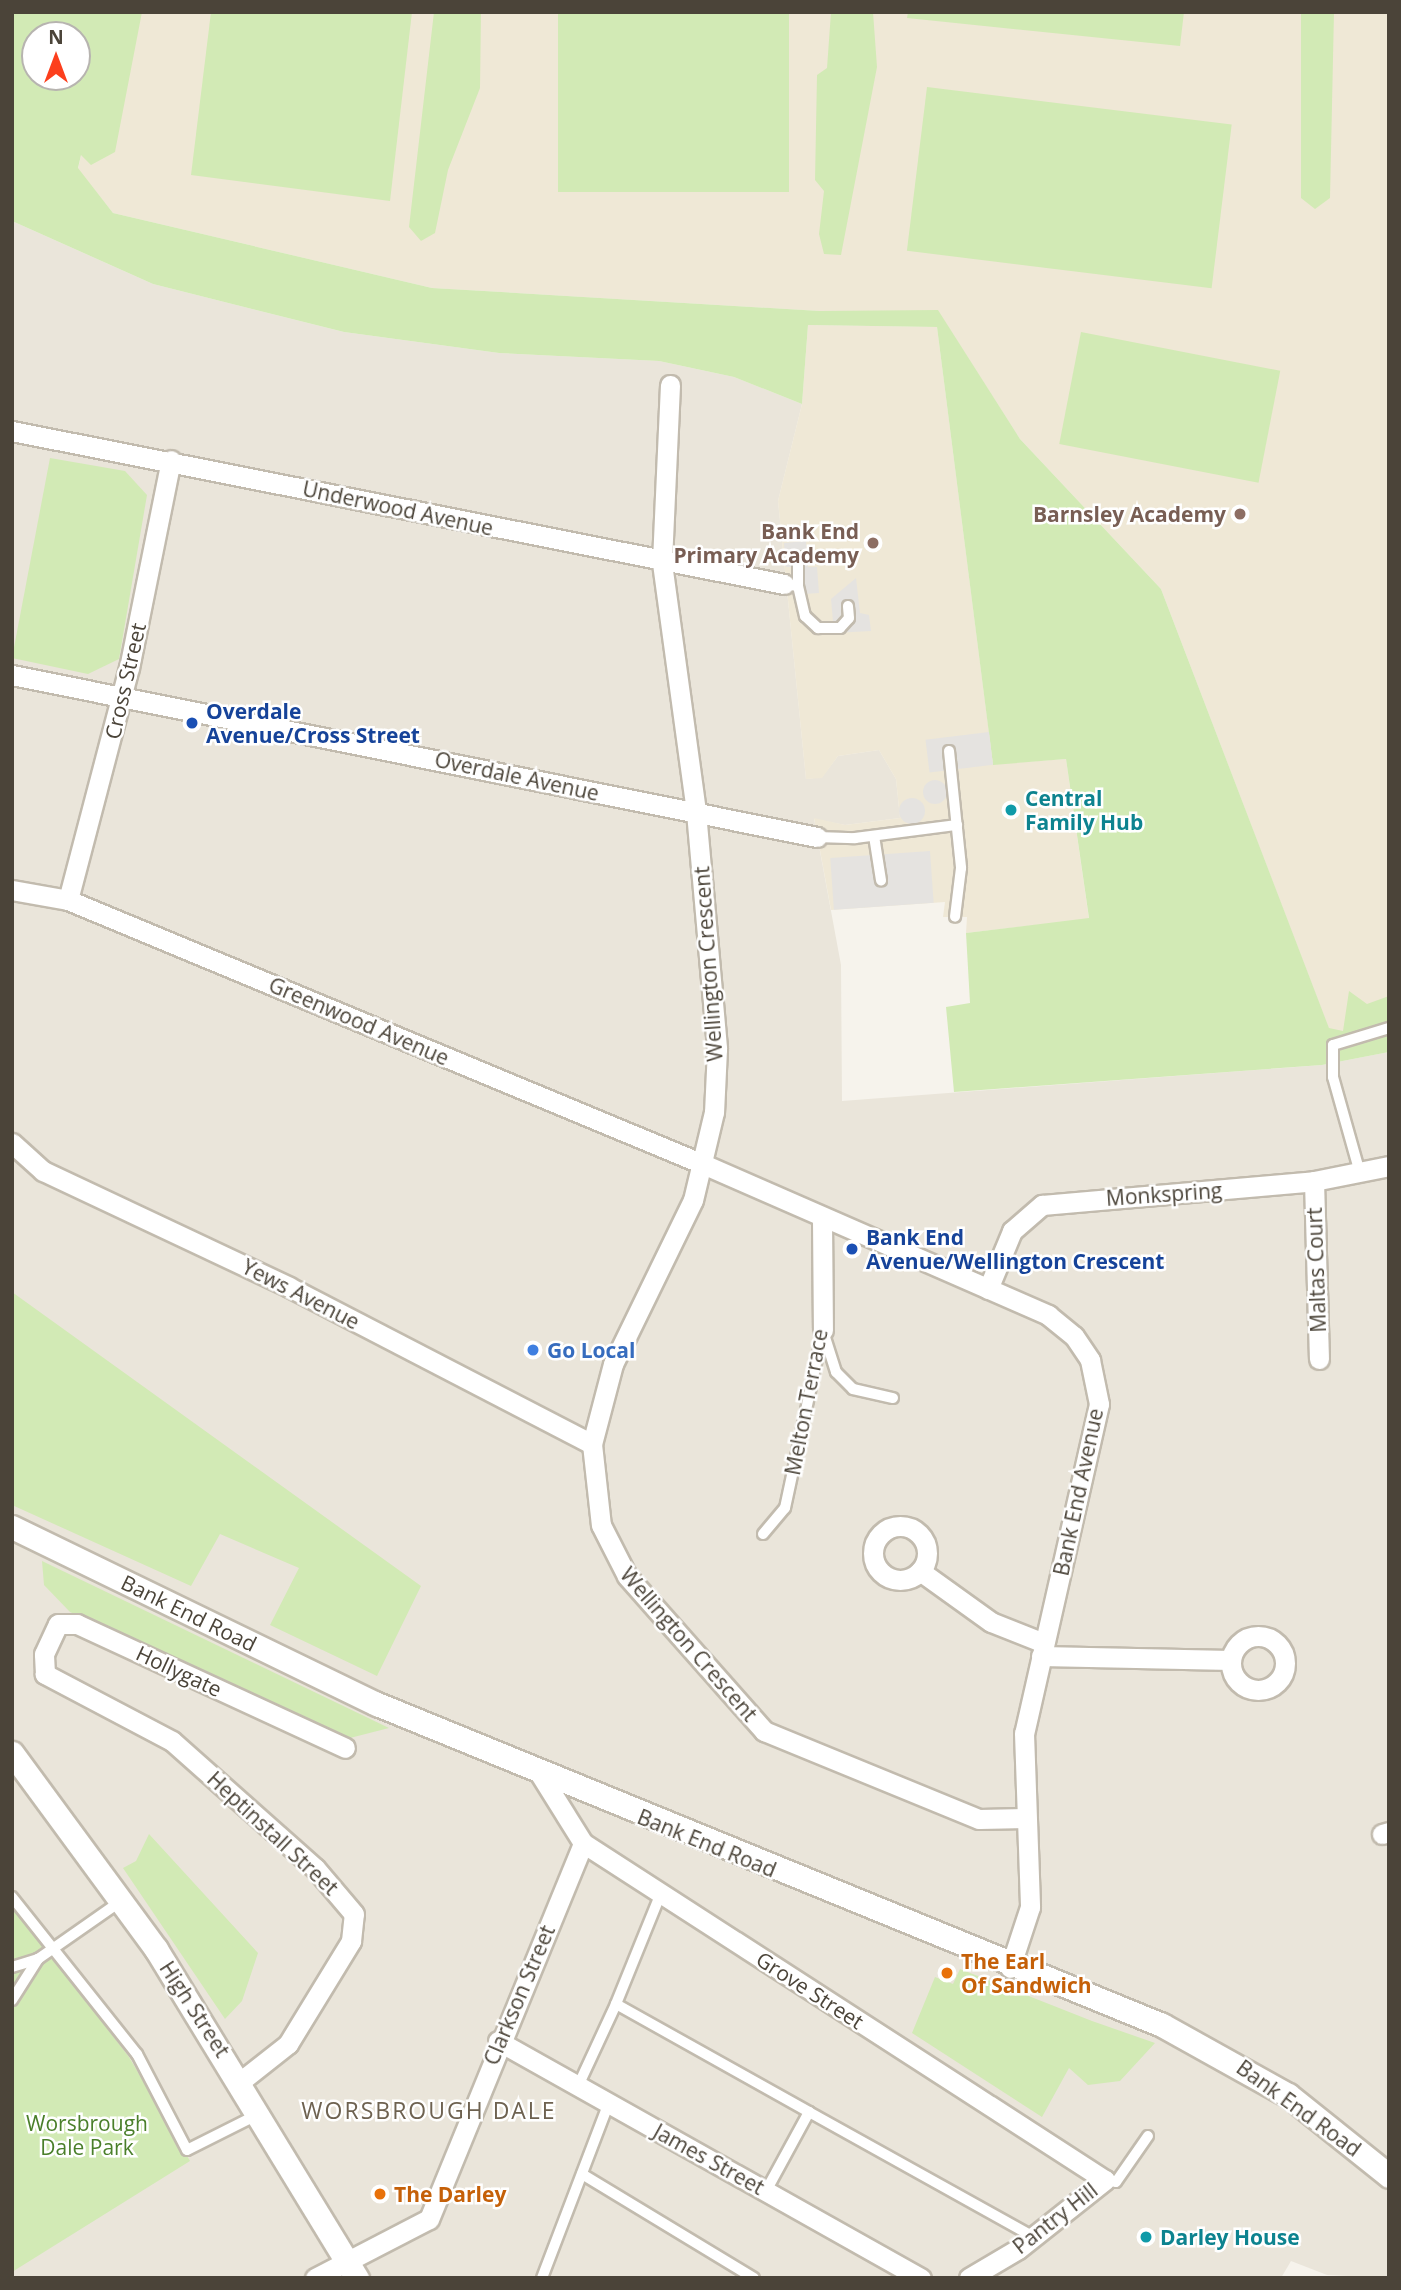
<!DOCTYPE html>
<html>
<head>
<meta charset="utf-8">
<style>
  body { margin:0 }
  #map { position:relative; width:1401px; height:2290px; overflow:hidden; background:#f6f3ec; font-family:"Open Sans",sans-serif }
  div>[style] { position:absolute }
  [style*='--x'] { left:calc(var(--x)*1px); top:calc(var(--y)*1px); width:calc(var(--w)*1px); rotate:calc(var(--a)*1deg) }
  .residential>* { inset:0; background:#eae5da }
  .education>* { inset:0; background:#efe8d6 }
  .green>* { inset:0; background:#d2eab5; transform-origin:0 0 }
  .parking>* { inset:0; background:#e5e3e0; transform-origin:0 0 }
  .round { border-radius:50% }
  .roads { filter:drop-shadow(2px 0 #c2bbae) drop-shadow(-2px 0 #c2bbae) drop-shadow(0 2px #c2bbae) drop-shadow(0 -2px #c2bbae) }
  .service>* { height:10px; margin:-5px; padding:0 5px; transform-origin:5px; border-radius:5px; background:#fff }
  .minor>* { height:19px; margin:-9.5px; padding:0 9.5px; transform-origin:9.5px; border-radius:9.5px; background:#fff }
  .minor>.ring { margin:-9.5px; padding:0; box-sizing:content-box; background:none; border:19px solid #fff; border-radius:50% }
  .tertiary>* { height:23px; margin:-11.5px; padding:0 11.5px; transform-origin:11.5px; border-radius:11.5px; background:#fff }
  .dots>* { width:19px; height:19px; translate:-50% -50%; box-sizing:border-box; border:4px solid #fff; border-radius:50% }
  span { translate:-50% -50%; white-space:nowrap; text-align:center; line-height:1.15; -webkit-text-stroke:5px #fff; paint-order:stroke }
  .street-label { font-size:21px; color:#4b4439 }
  .education-label { font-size:21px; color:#785e54; font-weight:700 }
  .right { translate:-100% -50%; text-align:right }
  .transit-label { font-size:21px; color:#164399; font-weight:700 }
  .left { translate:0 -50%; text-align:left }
  .culture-label { font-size:21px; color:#0d838f; font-weight:700 }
  .shop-label { font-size:21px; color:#366cbe; font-weight:700 }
  .food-label { font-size:21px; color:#c56008; font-weight:700 }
  .park-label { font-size:21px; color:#4a7f2a }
  .neighbourhood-label { font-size:23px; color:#6e6250; letter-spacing:2px }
  .frame { position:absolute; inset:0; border:14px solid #4b4439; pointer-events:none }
  .north { position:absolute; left:21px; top:21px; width:70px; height:70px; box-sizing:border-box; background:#fff; border:2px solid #b7b4b0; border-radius:50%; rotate:0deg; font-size:19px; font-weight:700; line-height:28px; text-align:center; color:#4b4439 }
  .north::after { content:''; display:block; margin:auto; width:24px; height:32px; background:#fc3f1d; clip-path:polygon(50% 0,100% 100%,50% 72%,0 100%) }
</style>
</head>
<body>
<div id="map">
  <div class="residential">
    <div style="clip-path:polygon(12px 221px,153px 284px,344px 332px,499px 353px,659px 361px,734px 377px,802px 404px,778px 501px,806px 779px,822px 777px,838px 756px,879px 750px,896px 779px,900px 818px,845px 825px,814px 819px,841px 965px,842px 1101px,1322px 1065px,1389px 1052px,1389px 2278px,1327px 2275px,1291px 2261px,1281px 2278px,12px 2278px)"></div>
  </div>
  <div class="education">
    <div style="clip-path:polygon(112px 12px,1389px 12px,1389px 1018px,1343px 1032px,1329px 1029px,1161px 589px,1020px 439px,938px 311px,820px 311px,432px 288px,113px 213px,78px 169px)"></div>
    <div style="clip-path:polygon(808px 325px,937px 327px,993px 764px,1066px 759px,1089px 919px,966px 933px,967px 917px,943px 917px,945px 902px,831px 910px,814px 818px,845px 825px,900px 818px,896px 779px,879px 750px,838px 756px,822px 778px,806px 779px,778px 501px,802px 404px)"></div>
  </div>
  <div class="green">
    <div style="clip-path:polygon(evenodd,12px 12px,142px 12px,115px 152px,91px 165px,81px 155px,78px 168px,113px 213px,432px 288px,820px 311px,938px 310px,1020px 439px,1161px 589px,1329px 1028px,1343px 1031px,1349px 991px,1367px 1004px,1389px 996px,1389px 1052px,1322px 1065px,954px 1092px,946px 1007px,970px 1003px,966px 933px,1089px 918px,1066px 759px,993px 765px,937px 327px,808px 325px,802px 404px,734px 377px,659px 361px,499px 353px,344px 332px,153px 284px,12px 221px,12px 12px,35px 35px,77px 35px,77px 77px,35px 77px,35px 35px)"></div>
    <div style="clip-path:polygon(211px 12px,412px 12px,390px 201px,191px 175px)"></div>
    <div style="clip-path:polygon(434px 12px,481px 12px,480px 88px,448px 170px,435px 233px,421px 241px,409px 227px)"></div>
    <div style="left:558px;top:12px;width:231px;height:180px"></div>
    <div style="clip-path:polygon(831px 12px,873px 12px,877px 67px,841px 255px,824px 254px,819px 234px,824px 191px,815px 180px,817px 75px,827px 68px)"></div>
    <div style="clip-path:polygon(908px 12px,1184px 12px,1180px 46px,907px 18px)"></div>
    <div style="clip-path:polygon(1301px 12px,1334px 12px,1330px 198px,1315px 209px,1301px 198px)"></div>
    <div style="left:927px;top:87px;width:307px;height:165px;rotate:7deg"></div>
    <div style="left:1081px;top:332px;width:203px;height:114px;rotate:11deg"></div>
    <div style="clip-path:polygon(50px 458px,125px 471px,147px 495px,119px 659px,88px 674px,12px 658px)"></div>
    <div style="clip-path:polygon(12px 1292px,421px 1586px,377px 1676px,270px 1625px,299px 1568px,220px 1534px,191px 1586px,12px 1505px)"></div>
    <div style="clip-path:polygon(42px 1561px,389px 1728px,350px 1738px,70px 1612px,44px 1585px)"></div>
    <div style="clip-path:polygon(149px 1834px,258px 1953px,242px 2001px,225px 2019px,123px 1868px,136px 1861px)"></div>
    <div style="clip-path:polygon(12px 1904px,129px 2057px,190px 2161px,12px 2272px)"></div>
    <div style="clip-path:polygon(960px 1969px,1092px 2021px,1155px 2043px,1120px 2081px,1088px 2085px,1069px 2068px,1042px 2117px,912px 2033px,935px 1977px,953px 1984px)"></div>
  </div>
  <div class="parking">
    <div style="clip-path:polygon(806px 541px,808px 567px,817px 567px,819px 593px,803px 594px,800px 567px,786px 567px,784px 543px)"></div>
    <div style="clip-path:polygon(856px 578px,860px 613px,869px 615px,871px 631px,834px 633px,831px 599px)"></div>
    <div style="left:989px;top:732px;width:33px;height:64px;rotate:83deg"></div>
    <div class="round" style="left:923px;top:780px;width:24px;height:24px"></div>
    <div class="round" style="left:899px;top:798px;width:26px;height:26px"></div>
    <div style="left:930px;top:851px;width:52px;height:100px;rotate:86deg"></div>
  </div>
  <div class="roads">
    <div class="service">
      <div style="--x:798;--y:557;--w:29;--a:90"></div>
      <div style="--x:784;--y:584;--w:14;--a:8"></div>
      <div style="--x:798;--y:586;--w:31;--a:77"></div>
      <div style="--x:805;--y:616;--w:18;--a:43"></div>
      <div style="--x:818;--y:628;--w:22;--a:0"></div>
      <div style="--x:840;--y:628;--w:13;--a:-48"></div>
      <div style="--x:849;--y:618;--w:12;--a:-95"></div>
      <div style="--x:949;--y:751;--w:118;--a:84.1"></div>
      <div style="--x:961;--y:868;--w:49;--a:97"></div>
      <div style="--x:874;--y:836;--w:45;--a:81"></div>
      <div style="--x:817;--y:837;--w:38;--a:2"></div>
      <div style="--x:855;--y:838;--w:103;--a:-7.3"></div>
      <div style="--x:1360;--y:1173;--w:100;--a:-105.7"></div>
      <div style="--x:1333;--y:1077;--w:32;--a:-90"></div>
      <div style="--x:1333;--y:1045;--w:59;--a:-16.9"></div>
      <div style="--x:823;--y:1331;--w:43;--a:72.4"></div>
      <div style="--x:836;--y:1372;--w:24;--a:45"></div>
      <div style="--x:853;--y:1389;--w:41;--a:12.7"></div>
      <div style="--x:763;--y:1534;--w:34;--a:-50"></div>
      <div style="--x:785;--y:1508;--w:182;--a:-77.9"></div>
      <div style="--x:661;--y:1893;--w:120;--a:112.1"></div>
      <div style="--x:616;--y:2004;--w:221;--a:29.2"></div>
      <div style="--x:12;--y:1897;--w:201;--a:51.5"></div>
      <div style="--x:137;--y:2054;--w:108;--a:62.5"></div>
      <div style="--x:187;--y:2150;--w:78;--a:-26.6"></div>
      <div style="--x:12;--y:1967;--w:27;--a:-17"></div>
      <div style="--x:12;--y:2000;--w:49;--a:-57.6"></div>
      <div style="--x:38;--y:1959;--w:101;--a:-34.9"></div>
      <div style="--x:578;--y:2086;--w:90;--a:-65.1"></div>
      <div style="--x:582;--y:2174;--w:201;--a:31.2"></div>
      <div style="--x:1105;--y:2180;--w:11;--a:10"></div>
      <div style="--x:1116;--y:2182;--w:56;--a:-55.2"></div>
      <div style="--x:766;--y:2191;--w:90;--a:-61.4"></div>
      <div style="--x:809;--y:2112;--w:257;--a:29.1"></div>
      <div style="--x:542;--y:2278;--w:187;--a:-69.1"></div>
    </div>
    <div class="minor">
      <div style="--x:670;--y:385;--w:178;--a:92.6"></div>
      <div style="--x:662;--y:563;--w:251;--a:82.2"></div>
      <div style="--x:696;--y:812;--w:238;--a:84.9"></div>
      <div style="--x:717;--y:1049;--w:63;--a:92.7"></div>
      <div style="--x:714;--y:1112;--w:90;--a:103.4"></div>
      <div style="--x:693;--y:1200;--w:182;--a:116"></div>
      <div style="--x:613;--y:1364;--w:83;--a:104.7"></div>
      <div style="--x:592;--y:1444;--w:81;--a:83.7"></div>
      <div style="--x:601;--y:1525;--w:57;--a:63"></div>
      <div style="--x:627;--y:1576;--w:207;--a:48.5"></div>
      <div style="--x:764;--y:1731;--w:232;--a:22.3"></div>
      <div style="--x:979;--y:1819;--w:47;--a:-1.2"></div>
      <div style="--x:12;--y:431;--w:787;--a:11.21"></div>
      <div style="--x:12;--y:675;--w:821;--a:11.38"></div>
      <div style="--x:12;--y:890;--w:57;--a:10.1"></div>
      <div style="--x:68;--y:900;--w:688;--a:22.58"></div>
      <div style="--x:703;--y:1164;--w:377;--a:23.6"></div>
      <div style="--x:1048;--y:1315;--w:33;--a:39"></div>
      <div style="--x:1074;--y:1336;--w:29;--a:56"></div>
      <div style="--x:1090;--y:1360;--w:45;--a:78.4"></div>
      <div style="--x:1099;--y:1404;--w:337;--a:102.8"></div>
      <div style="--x:1024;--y:1733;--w:174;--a:88"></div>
      <div style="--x:1030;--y:1907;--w:64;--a:108.2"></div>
      <div style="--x:68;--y:900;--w:240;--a:-75.3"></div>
      <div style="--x:129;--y:668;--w:212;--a:-78.6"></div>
      <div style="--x:12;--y:1143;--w:42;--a:42.1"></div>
      <div style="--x:43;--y:1171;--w:272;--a:25.2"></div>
      <div style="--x:289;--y:1287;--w:341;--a:27.4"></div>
      <div style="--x:1314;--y:1181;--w:178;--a:88.4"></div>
      <div style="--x:822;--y:1220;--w:110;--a:89.5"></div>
      <div style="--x:988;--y:1289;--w:63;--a:-67.5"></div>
      <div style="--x:1012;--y:1231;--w:40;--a:-41"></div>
      <div style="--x:1042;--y:1205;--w:273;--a:-5"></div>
      <div style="--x:1314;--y:1181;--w:76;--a:-11.3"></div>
      <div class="ring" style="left:873px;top:1526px;width:35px;height:35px"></div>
      <div style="--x:920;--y:1571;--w:87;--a:35.7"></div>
      <div style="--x:991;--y:1622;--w:57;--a:21.6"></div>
      <div class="ring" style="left:1231px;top:1636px;width:35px;height:35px"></div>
      <div style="--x:1041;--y:1656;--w:190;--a:1.2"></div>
      <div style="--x:540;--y:1774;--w:81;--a:58.1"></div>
      <div style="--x:583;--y:1843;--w:621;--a:32.85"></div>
      <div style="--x:1105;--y:2180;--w:111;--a:141.6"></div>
      <div style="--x:1018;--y:2249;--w:57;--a:149.4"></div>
      <div style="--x:1382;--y:1834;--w:7;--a:-16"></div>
      <div style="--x:498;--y:2041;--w:485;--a:29.3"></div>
      <div style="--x:241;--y:2081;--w:60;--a:-38.2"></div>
      <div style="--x:288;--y:2044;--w:121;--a:-58.5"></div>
      <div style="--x:351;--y:1941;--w:27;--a:-84"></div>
      <div style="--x:354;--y:1914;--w:60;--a:-130.3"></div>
      <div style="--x:315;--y:1868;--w:191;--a:-138.4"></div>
      <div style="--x:172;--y:1741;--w:144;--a:-152.2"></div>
      <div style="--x:45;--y:1674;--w:20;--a:-93"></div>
      <div style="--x:44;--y:1654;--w:33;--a:-65"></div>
      <div style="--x:58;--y:1624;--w:19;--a:0"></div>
      <div style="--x:77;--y:1624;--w:295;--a:24.8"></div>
      <div style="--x:315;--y:2278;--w:128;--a:-27.4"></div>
      <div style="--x:429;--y:2219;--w:406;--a:-67.7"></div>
    </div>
    <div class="tertiary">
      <div style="--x:12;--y:1527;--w:406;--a:25.9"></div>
      <div style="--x:377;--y:1704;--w:848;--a:22.24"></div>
      <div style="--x:1162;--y:2025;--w:144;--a:29.1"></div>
      <div style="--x:1288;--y:2095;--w:129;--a:38.7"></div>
      <div style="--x:12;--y:1753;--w:243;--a:53.7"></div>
      <div style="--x:156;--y:1949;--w:386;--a:58.6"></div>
    </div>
  </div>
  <div class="dots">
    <div style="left:1240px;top:514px;background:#8d6e63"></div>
    <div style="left:873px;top:543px;background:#8d6e63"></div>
    <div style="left:192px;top:723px;background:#1a4fb4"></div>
    <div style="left:1011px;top:810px;background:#0f9aa8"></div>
    <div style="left:852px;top:1249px;background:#1a4fb4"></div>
    <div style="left:533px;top:1350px;background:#3f7fe0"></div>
    <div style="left:947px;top:1973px;background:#e8710a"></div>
    <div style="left:380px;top:2194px;background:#e8710a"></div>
    <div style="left:1146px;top:2237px;background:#0f9aa8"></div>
  </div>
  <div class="street-label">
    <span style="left:398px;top:508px;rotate:12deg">Underwood Avenue</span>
    <span style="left:125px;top:681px;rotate:-77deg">Cross Street</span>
    <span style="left:517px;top:776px;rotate:12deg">Overdale Avenue</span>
    <span style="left:708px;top:964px;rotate:-94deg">Wellington Crescent</span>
    <span style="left:359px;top:1021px;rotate:23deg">Greenwood Avenue</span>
    <span style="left:1164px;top:1194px;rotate:-4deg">Monkspring</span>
    <span style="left:1316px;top:1270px;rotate:-92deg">Maltas Court</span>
    <span style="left:301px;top:1294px;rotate:27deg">Yews Avenue</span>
    <span style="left:806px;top:1402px;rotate:-79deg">Melton Terrace</span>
    <span style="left:1078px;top:1492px;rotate:-78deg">Bank End Avenue</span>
    <span style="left:189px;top:1613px;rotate:26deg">Bank End Road</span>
    <span style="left:689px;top:1644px;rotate:49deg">Wellington Crescent</span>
    <span style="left:179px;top:1671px;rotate:25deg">Hollygate</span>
    <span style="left:273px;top:1833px;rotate:43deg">Heptinstall Street</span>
    <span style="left:707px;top:1843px;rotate:22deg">Bank End Road</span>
    <span style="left:810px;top:1990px;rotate:33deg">Grove Street</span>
    <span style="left:519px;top:1995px;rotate:-67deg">Clarkson Street</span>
    <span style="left:195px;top:2009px;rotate:57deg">High Street</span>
    <span style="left:1299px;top:2108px;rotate:36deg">Bank End Road</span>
    <span style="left:709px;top:2159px;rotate:29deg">James Street</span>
    <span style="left:1055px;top:2218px;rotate:-38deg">Pantry Hill</span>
  </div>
  <div class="education-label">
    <span class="right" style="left:1226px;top:514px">Barnsley Academy</span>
    <span class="right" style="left:859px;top:543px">Bank End<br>Primary Academy</span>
  </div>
  <div class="transit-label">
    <span class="left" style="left:206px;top:723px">Overdale<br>Avenue/Cross Street</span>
    <span class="left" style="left:866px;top:1249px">Bank End<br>Avenue/Wellington Crescent</span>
  </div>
  <div class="culture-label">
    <span class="left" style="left:1025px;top:810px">Central<br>Family Hub</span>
    <span class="left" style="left:1160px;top:2237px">Darley House</span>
  </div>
  <div class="shop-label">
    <span class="left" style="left:547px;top:1350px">Go Local</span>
  </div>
  <div class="food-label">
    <span class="left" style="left:961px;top:1973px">The Earl<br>Of Sandwich</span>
    <span class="left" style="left:394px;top:2194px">The Darley</span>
  </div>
  <div class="park-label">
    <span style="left:87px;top:2135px">Worsbrough<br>Dale Park</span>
  </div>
  <div class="neighbourhood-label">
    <span style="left:429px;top:2110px">WORSBROUGH DALE</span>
  </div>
  <div class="frame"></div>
  <div class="north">N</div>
</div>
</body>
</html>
